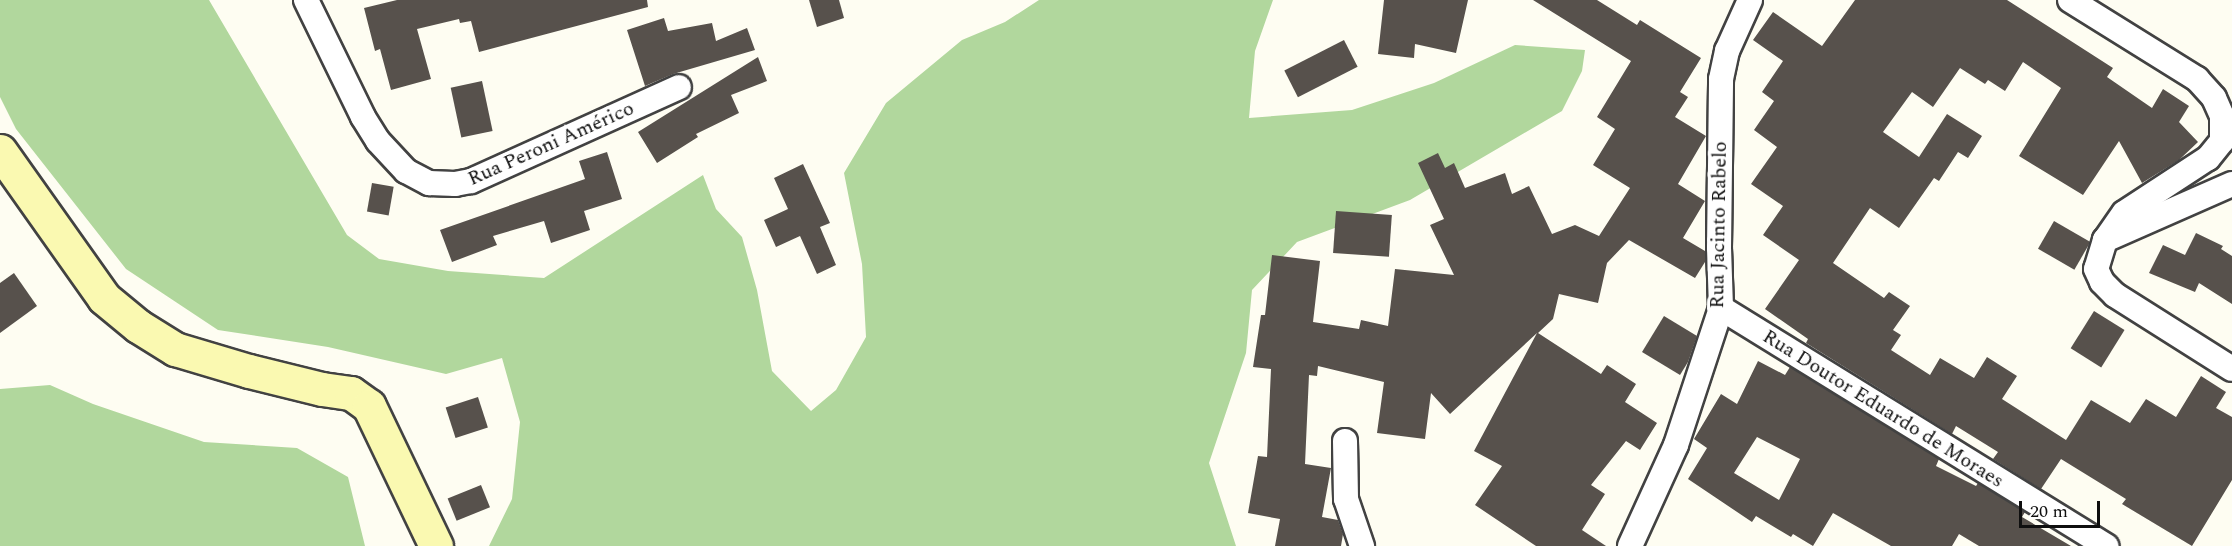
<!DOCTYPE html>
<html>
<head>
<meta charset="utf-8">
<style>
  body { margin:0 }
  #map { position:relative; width:2232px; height:546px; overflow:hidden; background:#fefdf2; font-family:Spectral,serif }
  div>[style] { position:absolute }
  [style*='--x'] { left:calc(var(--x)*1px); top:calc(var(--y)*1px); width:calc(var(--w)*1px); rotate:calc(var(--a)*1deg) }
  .forest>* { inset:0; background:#b1d79d }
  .building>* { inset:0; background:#57514c; transform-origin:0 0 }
  .roads { filter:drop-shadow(2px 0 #424242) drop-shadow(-2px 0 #424242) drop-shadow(0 2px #424242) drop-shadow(0 -2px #424242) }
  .street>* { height:24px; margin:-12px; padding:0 12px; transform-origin:12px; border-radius:12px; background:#fff }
  .secondary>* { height:33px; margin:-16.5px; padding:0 16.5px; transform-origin:16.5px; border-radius:16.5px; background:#faf9b1 }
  span { translate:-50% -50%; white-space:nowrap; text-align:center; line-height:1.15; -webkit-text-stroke:6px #fff; paint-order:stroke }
  .street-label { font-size:20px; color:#0f0f0f }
  .scale { position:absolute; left:2019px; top:501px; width:81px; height:27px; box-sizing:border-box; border:3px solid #0f0f0f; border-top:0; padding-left:8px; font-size:18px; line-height:21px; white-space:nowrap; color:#0f0f0f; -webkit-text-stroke:4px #fff; paint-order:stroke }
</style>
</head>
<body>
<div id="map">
  <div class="forest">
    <div style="clip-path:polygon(0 0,209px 0,347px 235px,379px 259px,448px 271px,544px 278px,703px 175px,716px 209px,742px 237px,757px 290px,772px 371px,811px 411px,836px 390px,866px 337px,862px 264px,844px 173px,886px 103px,962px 40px,1005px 22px,1039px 0,1273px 0,1255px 51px,1249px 118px,1352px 110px,1434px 83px,1515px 45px,1585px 50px,1582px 71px,1562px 111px,1410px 200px,1297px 242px,1252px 290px,1246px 353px,1209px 463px,1236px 546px,489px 546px,512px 499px,520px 422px,502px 358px,446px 374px,328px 347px,218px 330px,126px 269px,16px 129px,0 97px)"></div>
    <div style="clip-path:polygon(50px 385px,93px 404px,204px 442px,297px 448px,348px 477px,365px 546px,0 546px,0 389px)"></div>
  </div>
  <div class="building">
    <div style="clip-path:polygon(397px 0,647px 0,648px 7px,479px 52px,471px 21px,460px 23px,459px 19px,417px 29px,431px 79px,391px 90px,380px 49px,375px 51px,364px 8px)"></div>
    <div style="clip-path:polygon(809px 0,839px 0,844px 18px,817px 27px)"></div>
    <div style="clip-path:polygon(1384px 0,1468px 0,1456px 53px,1415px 44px,1414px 58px,1378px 54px)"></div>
    <div style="clip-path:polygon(1533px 0,1597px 0,1637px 25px,1640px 20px,1701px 58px,1680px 92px,1688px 97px,1675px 117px,1706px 136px,1678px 184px,1705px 201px,1683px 238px,1705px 251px,1705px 262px,1695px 278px,1629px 240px,1607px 263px,1598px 303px,1559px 294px,1553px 319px,1538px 333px,1601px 374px,1607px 365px,1636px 384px,1625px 402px,1657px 423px,1640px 450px,1626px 441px,1591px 485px,1605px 494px,1582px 530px,1606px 546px,1536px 546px,1475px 505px,1502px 466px,1474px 451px,1537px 333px,1450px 414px,1431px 393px,1425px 439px,1377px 433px,1384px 382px,1318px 366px,1317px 376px,1309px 375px,1305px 464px,1331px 468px,1322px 517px,1338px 520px,1343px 534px,1341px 546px,1275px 546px,1280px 519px,1248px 513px,1258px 456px,1267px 457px,1271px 369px,1253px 367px,1261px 315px,1265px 315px,1272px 255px,1320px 261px,1313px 322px,1359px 329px,1361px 320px,1388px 326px,1395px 269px,1454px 275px,1430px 225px,1444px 219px,1418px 163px,1438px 153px,1445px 168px,1454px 163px,1465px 188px,1505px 173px,1512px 194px,1529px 186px,1552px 234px,1575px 225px,1599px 236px,1630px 188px,1593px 165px,1615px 129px,1597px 117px,1631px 61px)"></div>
    <div style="clip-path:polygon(1855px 0,2007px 0,2113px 68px,2107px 77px,2152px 108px,2163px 89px,2189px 106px,2179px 122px,2198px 142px,2179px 160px,2142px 183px,2119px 141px,2083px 195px,2019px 156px,2061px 88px,2023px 62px,2005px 91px,1988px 80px,1985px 84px,1960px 68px,1933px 107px,1912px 92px,1883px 132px,1919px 157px,1947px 114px,1982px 136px,1968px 158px,1958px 152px,1939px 181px,1934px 178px,1899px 228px,1870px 208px,1833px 263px,1884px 298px,1889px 292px,1910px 306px,1893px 330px,1901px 335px,1891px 350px,1930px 375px,1940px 358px,1974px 378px,1987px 357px,2017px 376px,2002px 399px,2066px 440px,2091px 400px,2130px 423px,2146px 399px,2176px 417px,2201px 376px,2226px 392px,2216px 408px,2232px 417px,2232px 480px,2192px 546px,2122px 504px,2126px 499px,2061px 459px,2041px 489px,1993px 459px,1998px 452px,1956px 426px,1952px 434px,1806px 343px,1808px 339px,1765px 309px,1799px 260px,1763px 235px,1783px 206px,1751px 184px,1777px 147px,1754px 130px,1774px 101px,1762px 92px,1783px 61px,1753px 40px,1773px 12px,1822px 46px)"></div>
    <div style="clip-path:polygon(664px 18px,668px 31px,712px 23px,716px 41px,747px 28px,755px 50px,673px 74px,645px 86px,627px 30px)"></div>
    <div style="left:1344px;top:40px;width:30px;height:67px;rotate:63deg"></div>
    <div style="clip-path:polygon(758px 57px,767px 81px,731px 95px,739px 113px,696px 134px,698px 137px,657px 163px,638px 132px)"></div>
    <div style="left:482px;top:81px;width:51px;height:32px;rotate:78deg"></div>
    <div style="clip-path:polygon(607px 152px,622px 199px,584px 211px,590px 230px,551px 243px,544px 221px,493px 236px,497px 245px,452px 262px,440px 230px,585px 179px,579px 161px)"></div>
    <div style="clip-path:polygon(803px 164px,830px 223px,820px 227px,836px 265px,817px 274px,800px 236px,776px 247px,764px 220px,788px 209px,774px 178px)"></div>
    <div style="left:372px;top:183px;width:22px;height:29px;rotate:10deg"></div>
    <div style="left:1336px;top:211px;width:56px;height:42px;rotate:4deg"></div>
    <div style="left:2054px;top:221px;width:42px;height:32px;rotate:30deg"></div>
    <div style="clip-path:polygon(2196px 233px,2223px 246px,2221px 249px,2232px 256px,2232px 304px,2199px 283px,2195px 292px,2149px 273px,2163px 245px,2185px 255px)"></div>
    <div style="clip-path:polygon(14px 273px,37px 306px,0 333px,0 283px)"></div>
    <div style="left:2094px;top:311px;width:36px;height:44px;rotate:32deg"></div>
    <div style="clip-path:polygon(1664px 316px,1697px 336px,1688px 362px,1680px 375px,1642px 352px)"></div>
    <div style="clip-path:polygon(evenodd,1758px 361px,1785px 375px,1790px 367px,1939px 459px,1936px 466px,1976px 486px,1978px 483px,2025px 512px,2022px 517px,2071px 546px,1979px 546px,1959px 534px,1952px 546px,1891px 546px,1833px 513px,1813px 546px,1793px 534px,1791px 537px,1756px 516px,1752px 522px,1688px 479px,1707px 448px,1694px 439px,1721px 394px,1737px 404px,1758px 361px,1757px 437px,1800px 459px,1779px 500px,1734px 473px,1757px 437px)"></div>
    <div style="left:478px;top:397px;width:32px;height:34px;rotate:72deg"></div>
    <div style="left:481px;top:485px;width:24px;height:36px;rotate:68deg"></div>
  </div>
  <div class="roads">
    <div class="street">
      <div style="--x:306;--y:0;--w:130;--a:64"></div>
      <div style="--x:363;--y:117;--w:28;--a:58"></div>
      <div style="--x:378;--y:141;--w:41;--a:47"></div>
      <div style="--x:406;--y:171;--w:26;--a:28"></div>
      <div style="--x:429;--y:183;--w:26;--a:2"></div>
      <div style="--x:455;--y:184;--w:16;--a:-11"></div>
      <div style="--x:471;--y:181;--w:228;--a:-24.3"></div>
      <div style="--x:2070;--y:0;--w:150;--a:31.9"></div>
      <div style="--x:2197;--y:79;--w:25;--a:48"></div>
      <div style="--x:2214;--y:98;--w:20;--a:66"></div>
      <div style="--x:2222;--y:116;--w:25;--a:90"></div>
      <div style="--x:2222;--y:141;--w:22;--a:129"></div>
      <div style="--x:2208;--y:158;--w:100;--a:146.8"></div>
      <div style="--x:2124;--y:213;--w:33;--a:125"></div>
      <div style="--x:2232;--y:184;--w:139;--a:156.2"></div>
      <div style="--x:2105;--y:240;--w:30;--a:107"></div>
      <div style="--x:2096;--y:269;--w:14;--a:65"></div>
      <div style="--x:2102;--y:282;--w:18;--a:45"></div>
      <div style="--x:2115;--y:295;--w:138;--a:32.3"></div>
      <div style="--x:1721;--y:308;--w:453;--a:31.7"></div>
      <div style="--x:1345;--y:441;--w:58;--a:89"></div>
      <div style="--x:1346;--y:499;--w:50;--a:71.2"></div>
      <div style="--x:1630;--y:546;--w:111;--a:-65.5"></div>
      <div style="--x:1676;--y:445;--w:144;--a:-71.8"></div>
      <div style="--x:1721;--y:308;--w:60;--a:-91.9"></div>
      <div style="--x:1719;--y:248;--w:169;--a:-89.3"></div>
      <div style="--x:1721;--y:79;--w:29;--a:-78"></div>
      <div style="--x:1727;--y:51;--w:56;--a:-65.7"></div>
    </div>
    <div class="secondary">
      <div style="--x:0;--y:151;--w:180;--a:54.7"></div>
      <div style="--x:104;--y:298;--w:44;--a:39.5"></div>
      <div style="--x:138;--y:326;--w:44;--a:31.9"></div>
      <div style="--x:175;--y:349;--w:77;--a:16.6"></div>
      <div style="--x:249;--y:371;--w:75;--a:13.9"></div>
      <div style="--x:322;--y:389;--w:29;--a:8"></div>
      <div style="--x:351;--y:393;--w:22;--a:36"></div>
      <div style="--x:369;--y:406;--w:155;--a:64.4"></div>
    </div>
  </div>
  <div class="street-label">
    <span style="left:551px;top:144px;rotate:-24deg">Rua Peroni Américo</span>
    <span style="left:1719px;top:225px;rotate:-89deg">Rua Jacinto Rabelo</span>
    <span style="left:1883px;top:409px;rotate:32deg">Rua Doutor Eduardo de Moraes</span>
  </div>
  <div class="scale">20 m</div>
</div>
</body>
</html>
